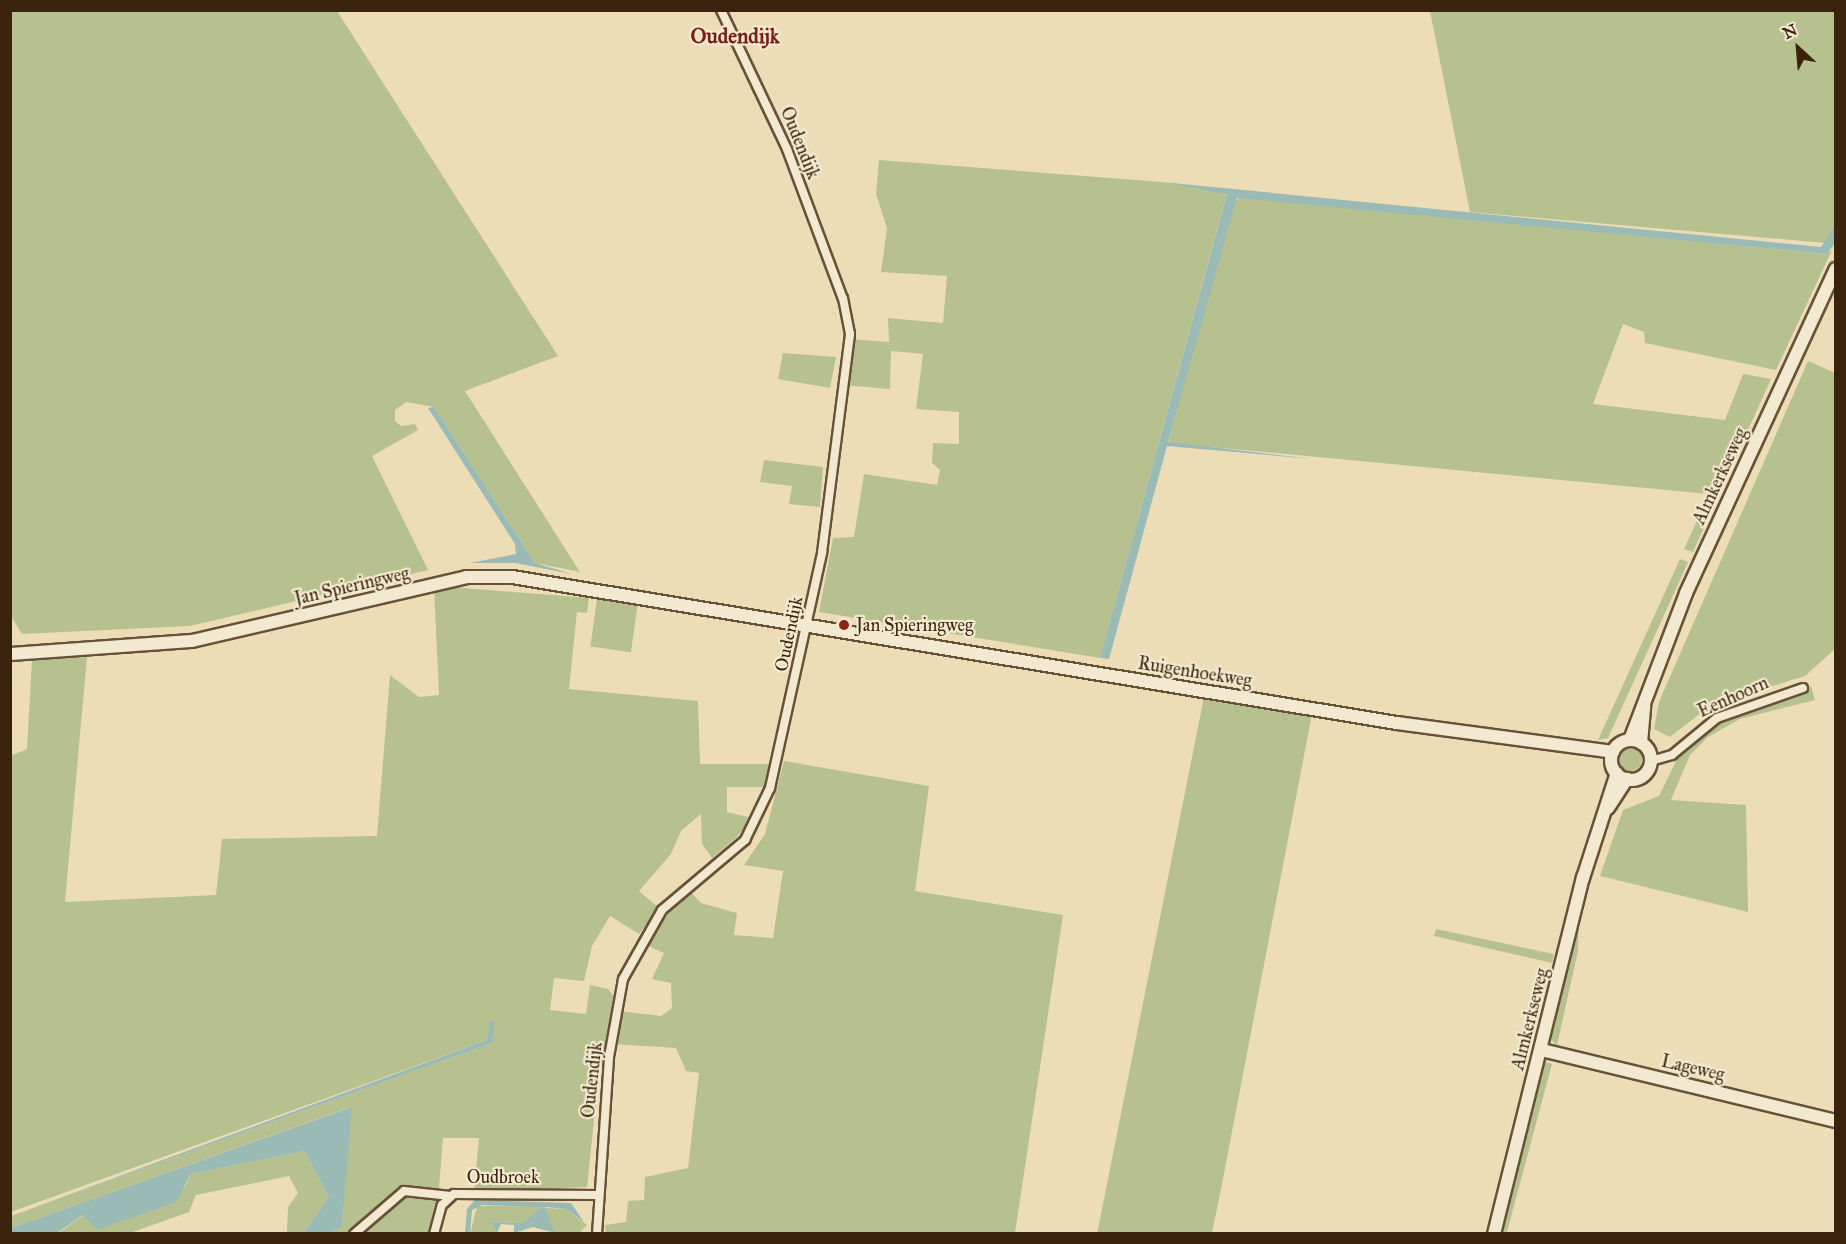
<!DOCTYPE html>
<html>
<head>
<meta charset="utf-8">
<style>
  body { margin:0 }
  #map { position:relative; width:1846px; height:1244px; overflow:hidden; background:#edddb7; font-family:"IM FELL Great Primer",serif }
  div>[style] { position:absolute }
  [style*='--x'] { left:calc(var(--x)*1px); top:calc(var(--y)*1px); width:calc(var(--w)*1px); rotate:calc(var(--a)*1deg) }
  .green>* { inset:0; background:#b7c18f; transform-origin:0 0 }
  .round { border-radius:50% }
  .water>* { inset:0; background:#9abab5 }
  .roads { filter:drop-shadow(2px 0 #675237) drop-shadow(-2px 0 #675237) drop-shadow(0 2px #675237) drop-shadow(0 -2px #675237) }
  .street>* { height:8px; margin:-4px; padding:0 4px; transform-origin:4px; border-radius:4px; background:#f3e9d0 }
  .secondary>* { height:12px; margin:-6px; padding:0 6px; transform-origin:6px; border-radius:6px; background:#f3e9d0 }
  .secondary>.ring { margin:-6px; padding:0; box-sizing:content-box; background:none; border:12px solid #f3e9d0; border-radius:50% }
  .dots>* { width:16px; height:16px; translate:-50% -50%; box-sizing:border-box; border:3px solid #f3e9d0; border-radius:50% }
  span { translate:-50% -50%; white-space:nowrap; text-align:center; line-height:1.15; -webkit-text-stroke:4.5px #f3e9d0; paint-order:stroke }
  .street-label { font-size:18px; color:#3a230c }
  .poi-label { font-size:18px; color:#3a230c }
  .left { translate:0 -50%; text-align:left }
  .quarter-label { font-size:21px; color:#7a1f14; font-weight:700 }
  .frame { position:absolute; inset:0; border:12px solid #3a230c; pointer-events:none }
  .north { position:absolute; left:1768px; top:18px; width:60px; height:60px; -webkit-text-stroke:4px #f3e9d0; paint-order:stroke; rotate:334deg; font-size:16px; font-weight:700; line-height:24px; text-align:center; color:#3a230c }
  .north::after { content:''; display:block; margin:auto; width:21px; height:27px; background:#3a230c; clip-path:polygon(50% 0,100% 100%,50% 72%,0 100%) }
</style>
</head>
<body>
<div id="map">
  <div class="green">
    <div style="clip-path:polygon(11px 11px,337px 11px,558px 356px,465px 391px,580px 572px,535px 563px,434px 407px,406px 402px,395px 410px,395px 421px,401px 426px,415px 424px,418px 430px,372px 456px,428px 570px,190px 626px,22px 634px,11px 616px)"></div>
    <div style="clip-path:polygon(1430px 11px,1835px 11px,1836px 226px,1826px 243px,1470px 212px)"></div>
    <div style="clip-path:polygon(879px 160px,1162px 182px,1227px 193px,1100px 658px,819px 612px,833px 538px,854px 537px,864px 474px,937px 485px,940px 470px,932px 463px,933px 443px,959px 444px,959px 412px,916px 409px,923px 354px,891px 351px,890px 389px,842px 385px,850px 339px,889px 342px,888px 318px,943px 323px,947px 276px,881px 272px,887px 228px,876px 194px)"></div>
    <div style="clip-path:polygon(1243px 196px,1826px 254px,1832px 250px,1776px 370px,1645px 343px,1644px 332px,1623px 324px,1593px 404px,1725px 420px,1743px 374px,1771px 379px,1693px 552px,1684px 549px,1709px 494px,1168px 443px,1232px 203px)"></div>
    <div style="clip-path:polygon(783px 353px,836px 357px,830px 388px,778px 379px)"></div>
    <div style="clip-path:polygon(1808px 361px,1835px 373px,1835px 649px,1805px 676px,1711px 705px,1670px 737px,1654px 729px,1659px 702px)"></div>
    <div style="clip-path:polygon(764px 460px,823px 467px,820px 507px,789px 504px,792px 486px,760px 482px)"></div>
    <div style="clip-path:polygon(1680px 559px,1688px 562px,1680px 580px,1608px 738px,1598px 740px)"></div>
    <div style="clip-path:polygon(439px 586px,589px 598px,587px 613px,577px 612px,569px 689px,698px 701px,700px 764px,771px 764px,765px 787px,727px 787px,727px 812px,752px 818px,737px 837px,712px 858px,702px 844px,701px 814px,681px 831px,671px 854px,639px 891px,659px 908px,639px 934px,610px 916px,592px 946px,584px 981px,554px 978px,550px 1010px,586px 1014px,590px 985px,608px 989px,615px 998px,598px 1082px,587px 1187px,474px 1191px,479px 1138px,443px 1138px,439px 1188px,405px 1189px,348px 1233px,328px 1233px,342px 1226px,351px 1107px,11px 1228px,11px 1216px,492px 1043px,491px 1021px,487px 1040px,11px 1212px,10px 756px,27px 749px,32px 660px,87px 657px,65px 902px,216px 895px,222px 839px,377px 836px,390px 675px,419px 697px,439px 695px,434px 587px)"></div>
    <div style="left:597px;top:599px;width:41px;height:48px;rotate:8deg"></div>
    <div style="clip-path:polygon(1811px 686px,1815px 700px,1740px 719px,1708px 737px,1690px 755px,1671px 800px,1746px 805px,1748px 912px,1600px 876px,1623px 810px,1659px 796px,1681px 751px,1717px 721px)"></div>
    <div style="clip-path:polygon(1204px 697px,1312px 714px,1222px 1184px,1212px 1233px,1097px 1234px)"></div>
    <div class="round" style="left:1618px;top:747px;width:24px;height:24px"></div>
    <div style="clip-path:polygon(784px 761px,929px 786px,915px 891px,1063px 915px,1015px 1233px,606px 1234px,605px 1225px,626px 1222px,628px 1201px,644px 1200px,645px 1177px,688px 1168px,699px 1073px,686px 1071px,676px 1048px,614px 1044px,619px 1011px,661px 1016px,672px 1008px,671px 983px,652px 979px,664px 953px,644px 944px,688px 889px,701px 903px,737px 913px,734px 935px,773px 938px,783px 871px,744px 865px,765px 834px)"></div>
    <div style="clip-path:polygon(1579px 918px,1578px 951px,1557px 1045px,1551px 1040px)"></div>
    <div style="clip-path:polygon(1436px 929px,1554px 954px,1552px 963px,1434px 936px)"></div>
    <div style="left:1552px;top:1064px;width:175px;height:11px;rotate:105deg"></div>
    <div style="clip-path:polygon(304px 1151px,329px 1197px,303px 1233px,287px 1233px,288px 1207px,298px 1193px,289px 1176px,196px 1195px,189px 1212px,130px 1233px,57px 1234px,84px 1215px,185px 1187px,191px 1174px)"></div>
    <div style="clip-path:polygon(405px 1195px,437px 1196px,428px 1233px,359px 1234px)"></div>
    <div style="clip-path:polygon(477px 1206px,542px 1206px,542px 1210px,523px 1223px,490px 1222px,497px 1233px,470px 1234px)"></div>
    <div style="clip-path:polygon(545px 1208px,566px 1209px,587px 1225px,579px 1233px,555px 1233px)"></div>
  </div>
  <div class="water">
    <div style="clip-path:polygon(1162px 182px,1821px 247px,1835px 226px,1835px 243px,1827px 254px,1237px 198px,1168px 442px,1313px 459px,1167px 446px,1109px 659px,1100px 658px,1227px 194px)"></div>
    <div style="clip-path:polygon(434px 407px,535px 563px,572px 574px,515px 563px,470px 563px,516px 554px,515px 544px,428px 408px)"></div>
    <div style="clip-path:polygon(490px 1021px,495px 1021px,492px 1043px,11px 1216px,487px 1040px)"></div>
    <div style="clip-path:polygon(352px 1107px,342px 1227px,328px 1233px,303px 1233px,329px 1197px,304px 1151px,191px 1174px,176px 1202px,97px 1230px,83px 1215px,57px 1233px,11px 1233px,11px 1228px)"></div>
    <div style="clip-path:polygon(475px 1200px,571px 1203px,584px 1222px,566px 1209px,545px 1207px,555px 1233px,533px 1227px,514px 1233px,514px 1225px,501px 1224px,497px 1233px,490px 1222px,523px 1223px,542px 1207px,482px 1205px,472px 1210px,470px 1233px,465px 1233px,467px 1209px)"></div>
  </div>
  <div class="roads">
    <div class="street">
      <div style="--x:1651;--y:761;--w:22;--a:-16"></div>
      <div style="--x:1672;--y:755;--w:58;--a:-39.4"></div>
      <div style="--x:1717;--y:718;--w:91;--a:-19.2"></div>
      <div style="--x:354;--y:1234;--w:66;--a:-40.7"></div>
      <div style="--x:404;--y:1191;--w:47;--a:6.1"></div>
      <div style="--x:434;--y:1234;--w:30;--a:-75"></div>
      <div style="--x:442;--y:1205;--w:16;--a:-43"></div>
      <div style="--x:454;--y:1194;--w:143;--a:0.4"></div>
      <div style="--x:597;--y:1234;--w:177;--a:-86.1"></div>
      <div style="--x:609;--y:1057;--w:79;--a:-79.8"></div>
      <div style="--x:623;--y:979;--w:79;--a:-60.5"></div>
      <div style="--x:662;--y:910;--w:109;--a:-40.1"></div>
      <div style="--x:745;--y:840;--w:58;--a:-64.3"></div>
      <div style="--x:770;--y:788;--w:241;--a:-77.5"></div>
      <div style="--x:822;--y:553;--w:221;--a:-82.7"></div>
      <div style="--x:850;--y:334;--w:36;--a:-101"></div>
      <div style="--x:843;--y:299;--w:160;--a:-110.5"></div>
      <div style="--x:787;--y:149;--w:154;--a:-115.4"></div>
    </div>
    <div class="secondary">
      <div style="--x:10;--y:654;--w:182;--a:-4.1"></div>
      <div style="--x:192;--y:641;--w:281;--a:-13.1"></div>
      <div style="--x:466;--y:577;--w:46;--a:0"></div>
      <div style="--x:512;--y:577;--w:897;--a:9.37"></div>
      <div style="--x:1397;--y:723;--w:218;--a:7.6"></div>
      <div style="--x:1630;--y:740;--w:157;--a:-69.1"></div>
      <div style="--x:1686;--y:593;--w:357;--a:-65.2"></div>
      <div class="ring" style="left:1611px;top:740px;width:28px;height:28px"></div>
      <div style="--x:1641;--y:743;--w:38;--a:-85"></div>
      <div style="--x:1608;--y:808;--w:35;--a:-57"></div>
      <div style="--x:1542;--y:1050;--w:302;--a:13.6"></div>
      <div style="--x:1494;--y:1234;--w:367;--a:-76"></div>
      <div style="--x:1583;--y:878;--w:110;--a:-72.1"></div>
    </div>
  </div>
  <div class="dots">
    <div style="left:844px;top:625px;background:#8f2418"></div>
  </div>
  <div class="street-label">
    <span style="left:800px;top:143px;rotate:68deg">Oudendijk</span>
    <span style="left:1720px;top:476px;rotate:-65deg">Almkerkseweg</span>
    <span style="left:352px;top:586px;rotate:-13deg">Jan Spieringweg</span>
    <span style="left:789px;top:634px;rotate:-78deg">Oudendijk</span>
    <span style="left:1195px;top:672px;rotate:9deg">Ruigenhoekweg</span>
    <span style="left:1733px;top:697px;rotate:-24deg">Eenhoorn</span>
    <span style="left:1530px;top:1019px;rotate:-76deg">Almkerkseweg</span>
    <span style="left:1693px;top:1068px;rotate:13deg">Lageweg</span>
    <span style="left:592px;top:1080px;rotate:-84deg">Oudendijk</span>
    <span style="left:503px;top:1177px">Oudbroek</span>
  </div>
  <div class="poi-label">
    <span class="left" style="left:856px;top:625px">Jan Spieringweg</span>
  </div>
  <div class="quarter-label">
    <span style="left:735px;top:36px">Oudendijk</span>
  </div>
  <div class="frame"></div>
  <div class="north">N</div>
</div>
</body>
</html>
